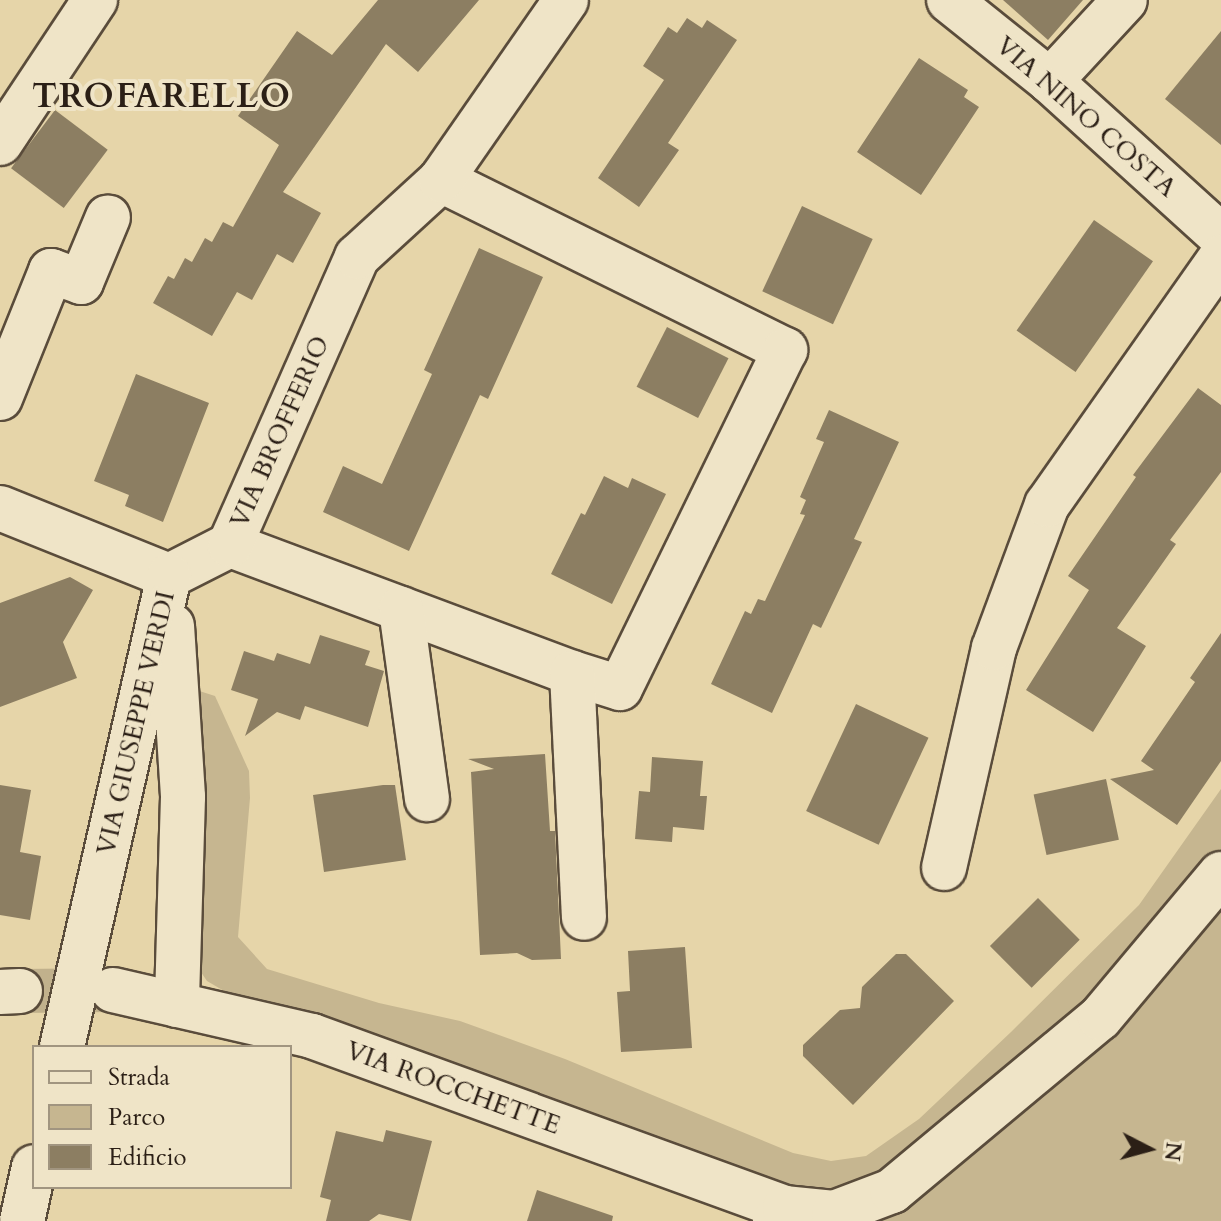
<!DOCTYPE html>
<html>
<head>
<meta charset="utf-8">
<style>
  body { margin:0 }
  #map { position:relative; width:1221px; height:1221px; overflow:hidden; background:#e6d5a9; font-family:Cardo,serif }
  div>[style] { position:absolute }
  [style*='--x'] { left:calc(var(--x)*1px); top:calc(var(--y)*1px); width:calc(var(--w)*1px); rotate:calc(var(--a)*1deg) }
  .green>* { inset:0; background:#c6b690 }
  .building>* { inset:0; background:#8c7e62; transform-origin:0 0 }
  .minor-tunnel>* { height:44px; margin-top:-22px; transform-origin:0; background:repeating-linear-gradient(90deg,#c1b18c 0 44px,transparent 0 66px) }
  .roads { filter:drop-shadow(2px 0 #5a4c3b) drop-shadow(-2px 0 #5a4c3b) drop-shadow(0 2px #5a4c3b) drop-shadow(0 -2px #5a4c3b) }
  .minor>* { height:44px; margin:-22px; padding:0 22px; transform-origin:22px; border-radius:22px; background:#efe4c7 }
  span { translate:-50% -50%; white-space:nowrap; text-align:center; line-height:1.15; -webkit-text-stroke:8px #efe4c7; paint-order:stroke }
  .street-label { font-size:26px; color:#2b1f16 }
  .district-label { font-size:34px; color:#2b1f16; font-weight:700; letter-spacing:2px }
  .legend { position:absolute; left:32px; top:1045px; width:260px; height:144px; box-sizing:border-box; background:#efe4c7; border:2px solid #a19580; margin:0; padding:10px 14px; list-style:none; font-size:24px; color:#2b1f16 }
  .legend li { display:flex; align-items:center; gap:16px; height:40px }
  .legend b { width:40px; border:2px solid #a19580 }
  .north { position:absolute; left:1109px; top:1109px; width:80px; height:80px; -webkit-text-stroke:6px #efe4c7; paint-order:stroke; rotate:96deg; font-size:22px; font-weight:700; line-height:32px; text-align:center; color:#2b1f16 }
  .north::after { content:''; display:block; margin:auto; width:28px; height:36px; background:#2b1f16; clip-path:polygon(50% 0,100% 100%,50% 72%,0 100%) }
</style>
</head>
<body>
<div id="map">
  <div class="green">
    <div style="clip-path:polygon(190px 688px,215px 696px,249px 771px,250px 798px,238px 937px,267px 969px,379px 1003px,460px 1021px,565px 1059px,793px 1153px,831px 1161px,866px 1156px,919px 1119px,1011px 1032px,1139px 905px,1221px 789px,1221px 852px,1088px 1010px,891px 1180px,829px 1200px,636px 1145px,231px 995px,207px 981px,192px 959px)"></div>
    <div style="clip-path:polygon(1221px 900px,1221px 1221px,864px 1221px)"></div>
  </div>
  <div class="building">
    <div style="clip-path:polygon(378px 0,479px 0,418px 72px,386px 44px,283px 192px,321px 213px,293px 263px,277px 254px,252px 300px,237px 292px,212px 336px,153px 303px,168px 276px,174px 279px,185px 258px,192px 262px,205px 238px,212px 242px,223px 222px,233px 227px,279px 145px,238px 116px,297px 31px,332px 55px)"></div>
    <div style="clip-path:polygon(1003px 0,1083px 0,1048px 40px)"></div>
    <div style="clip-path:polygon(687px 18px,702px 28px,707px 20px,737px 40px,668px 143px,679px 150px,639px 207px,598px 178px,664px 80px,643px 66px,668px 27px,677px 33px)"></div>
    <div style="clip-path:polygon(1221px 31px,1221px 145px,1165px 99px)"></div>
    <div style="clip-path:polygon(919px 58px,968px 90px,964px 97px,979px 107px,921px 195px,857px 152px)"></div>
    <div style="left:55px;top:110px;width:66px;height:73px;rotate:37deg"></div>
    <div style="left:802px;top:206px;width:78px;height:94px;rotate:25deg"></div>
    <div style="left:1094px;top:220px;width:72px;height:135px;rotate:35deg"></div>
    <div style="clip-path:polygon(479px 248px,543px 277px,488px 399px,480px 395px,409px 551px,323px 512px,343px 466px,382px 484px,432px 374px,424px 370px)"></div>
    <div style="left:667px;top:327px;width:69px;height:67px;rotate:27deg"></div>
    <div style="clip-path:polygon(136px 374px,209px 403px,163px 522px,125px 506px,129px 495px,94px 481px)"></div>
    <div style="clip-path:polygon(1198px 388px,1221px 405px,1221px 472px,1170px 540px,1176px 544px,1117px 628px,1146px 646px,1093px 732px,1026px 690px,1089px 590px,1068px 576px,1136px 477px,1133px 475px)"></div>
    <div style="clip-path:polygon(829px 410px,899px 442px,854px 539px,862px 542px,821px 628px,813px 624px,772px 713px,711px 684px,745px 611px,751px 614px,758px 599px,765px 601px,805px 515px,800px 514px,806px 500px,800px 497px,824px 442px,816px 439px)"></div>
    <div style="clip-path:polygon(604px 476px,628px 488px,632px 478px,666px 494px,612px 604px,551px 574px,581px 513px,585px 515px)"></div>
    <div style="clip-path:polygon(70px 577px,93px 590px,63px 642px,77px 678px,0 707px,0 603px)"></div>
    <div style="clip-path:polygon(1221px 633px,1221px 761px,1177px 825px,1110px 779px,1154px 770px,1141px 761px,1195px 682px,1190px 678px)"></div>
    <div style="clip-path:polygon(320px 635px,370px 651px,365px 665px,384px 671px,368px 727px,305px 706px,300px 720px,277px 712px,245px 736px,258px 699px,231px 690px,244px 651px,274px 661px,277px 653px,310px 664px)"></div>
    <div style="left:856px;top:704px;width:80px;height:118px;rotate:25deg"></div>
    <div style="clip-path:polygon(545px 754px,550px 831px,555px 831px,561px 959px,532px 960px,517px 953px,480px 955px,471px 772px,494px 769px,468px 759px)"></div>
    <div style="clip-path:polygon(652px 757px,703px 761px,700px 796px,707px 796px,704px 830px,673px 827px,672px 842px,635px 839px,639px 791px,650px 792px)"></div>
    <div style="left:1106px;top:779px;width:62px;height:74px;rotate:78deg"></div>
    <div style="clip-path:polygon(0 785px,31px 790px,20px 852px,41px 856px,30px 920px,0 915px)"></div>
    <div style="clip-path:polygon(383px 785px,395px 785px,406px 860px,324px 872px,313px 795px)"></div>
    <div style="left:1038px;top:898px;width:59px;height:68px;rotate:45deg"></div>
    <div style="clip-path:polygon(685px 947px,692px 1048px,621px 1052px,617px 992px,630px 991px,628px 951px)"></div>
    <div style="clip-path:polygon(896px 954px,906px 954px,954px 1001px,853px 1105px,803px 1056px,803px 1045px,840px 1010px,860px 1008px,862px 987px)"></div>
    <div style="clip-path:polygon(386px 1130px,432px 1141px,411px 1221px,379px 1214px,369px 1221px,326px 1221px,331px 1200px,320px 1197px,336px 1131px,383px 1142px)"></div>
    <div style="clip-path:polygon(537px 1190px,613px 1216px,612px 1221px,527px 1221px)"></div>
  </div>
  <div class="minor-tunnel">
    <div style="--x:20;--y:991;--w:93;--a:-0.6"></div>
  </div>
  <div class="roads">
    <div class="minor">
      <div style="--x:949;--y:0;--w:129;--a:38.7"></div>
      <div style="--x:1050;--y:81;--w:231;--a:42.2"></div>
      <div style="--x:1050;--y:81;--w:110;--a:-47.2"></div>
      <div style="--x:0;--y:143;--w:172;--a:-56.4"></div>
      <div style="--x:441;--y:180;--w:384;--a:26.3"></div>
      <div style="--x:785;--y:350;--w:376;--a:116"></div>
      <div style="--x:620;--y:688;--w:50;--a:-162.6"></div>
      <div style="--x:0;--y:398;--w:137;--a:-68.1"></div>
      <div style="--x:51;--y:271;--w:32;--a:20"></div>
      <div style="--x:81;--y:282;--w:70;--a:-67.4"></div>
      <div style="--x:0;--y:508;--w:182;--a:21.9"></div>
      <div style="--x:230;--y:545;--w:365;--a:20.5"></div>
      <div style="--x:572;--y:673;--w:245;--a:87.2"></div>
      <div style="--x:169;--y:576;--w:68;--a:-26.9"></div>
      <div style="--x:230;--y:545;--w:315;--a:-66.2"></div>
      <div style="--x:357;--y:257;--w:114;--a:-42.5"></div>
      <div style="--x:441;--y:180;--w:219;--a:-55.2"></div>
      <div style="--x:401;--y:609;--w:192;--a:82.2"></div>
      <div style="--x:172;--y:626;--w:171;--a:86.3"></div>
      <div style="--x:183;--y:797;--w:208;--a:91.7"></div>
      <div style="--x:944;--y:868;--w:226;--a:-77.2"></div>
      <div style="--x:994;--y:648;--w:153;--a:-69.7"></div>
      <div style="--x:1047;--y:505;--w:303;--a:-54.9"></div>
      <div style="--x:113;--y:990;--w:204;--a:13"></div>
      <div style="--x:312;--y:1036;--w:503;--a:19.98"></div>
      <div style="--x:0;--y:992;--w:20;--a:-3"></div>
      <div style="--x:62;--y:1047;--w:483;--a:-77.2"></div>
      <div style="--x:22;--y:1221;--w:55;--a:-77.5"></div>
      <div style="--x:775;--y:1221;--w:16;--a:-52"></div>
      <div style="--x:785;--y:1208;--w:49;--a:5.8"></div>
      <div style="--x:834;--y:1213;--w:62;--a:-20.8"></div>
      <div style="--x:892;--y:1191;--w:271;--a:-39.8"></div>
      <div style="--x:1100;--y:1018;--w:188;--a:-50"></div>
    </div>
  </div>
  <div class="street-label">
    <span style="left:1086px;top:117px;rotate:41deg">VIA NINO COSTA</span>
    <span style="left:280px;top:432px;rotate:-66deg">VIA BROFFERIO</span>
    <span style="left:136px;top:723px;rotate:-77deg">VIA GIUSEPPE VERDI</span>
    <span style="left:453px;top:1088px;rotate:20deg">VIA ROCCHETTE</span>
  </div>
  <div class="district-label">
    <span style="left:162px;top:97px">TROFARELLO</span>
  </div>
  <ul class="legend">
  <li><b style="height:10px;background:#efe4c7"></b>Strada</li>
  <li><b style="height:22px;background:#c6b690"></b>Parco</li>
  <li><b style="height:22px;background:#8c7e62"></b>Edificio</li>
  </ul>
  <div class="north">N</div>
</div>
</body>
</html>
